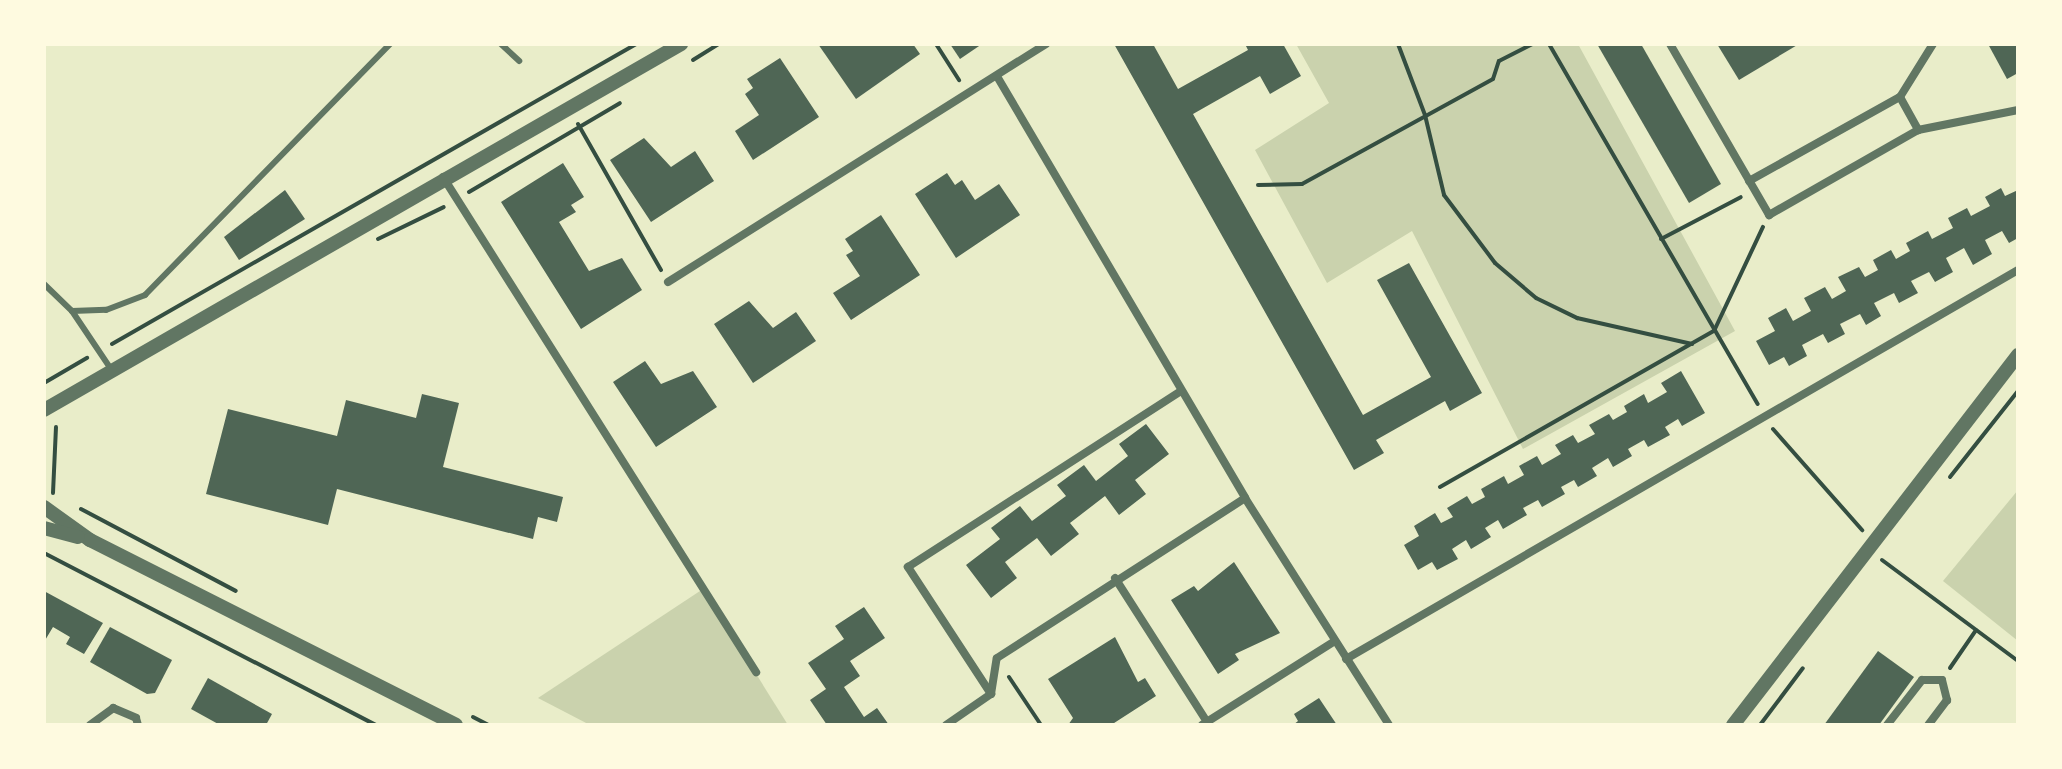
<!DOCTYPE html>
<html>
<head>
<meta charset="utf-8">
<style>
  body { margin:0 }
  #map { position:relative; width:2062px; height:769px; overflow:hidden; background:#e9edc9; font-family:Montserrat,sans-serif }
  div>[style] { position:absolute }
  [style*='--x'] { left:calc(var(--x)*1px); top:calc(var(--y)*1px); width:calc(var(--w)*1px); rotate:calc(var(--a)*1deg) }
  .green>* { inset:0; background:#cad2ad }
  .building>* { inset:0; background:#4f6655 }
  .path>* { height:4px; margin:-2px; padding:0 2px; transform-origin:2px; border-radius:2px; background:#344e41 }
  .service>* { height:6px; margin:-3px; padding:0 3px; transform-origin:3px; border-radius:3px; background:#617663 }
  .minor>* { height:8px; margin:-4px; padding:0 4px; transform-origin:4px; border-radius:4px; background:#617663 }
  .tertiary>* { height:14px; margin:-7px; padding:0 7px; transform-origin:7px; border-radius:7px; background:#617663 }
  span { translate:-50% -50%; white-space:nowrap; text-align:center; line-height:1.15; -webkit-text-stroke:6px #fefae0; paint-order:stroke }
  .frame { position:absolute; inset:0; border:46px solid #fefae0; pointer-events:none }
</style>
</head>
<body>
<div id="map">
  <div class="green">
    <div style="clip-path:polygon(1296px 44px,1578px 44px,1735px 331px,1523px 449px,1412px 231px,1327px 283px,1255px 150px,1329px 103px)"></div>
    <div style="clip-path:polygon(2018px 490px,2018px 641px,1943px 581px)"></div>
    <div style="clip-path:polygon(703px 589px,788px 725px,590px 725px,538px 698px)"></div>
  </div>
  <div class="building">
    <div style="clip-path:polygon(818px 44px,913px 44px,920px 54px,856px 99px)"></div>
    <div style="clip-path:polygon(950px 44px,982px 44px,960px 59px)"></div>
    <div style="clip-path:polygon(1114px 44px,1153px 44px,1178px 89px,1248px 50px,1245px 44px,1283px 44px,1301px 76px,1270px 94px,1260px 76px,1193px 114px,1363px 415px,1431px 377px,1377px 280px,1409px 263px,1482px 393px,1450px 411px,1445px 401px,1376px 440px,1384px 453px,1354px 470px)"></div>
    <div style="clip-path:polygon(1597px 44px,1641px 44px,1721px 184px,1689px 203px)"></div>
    <div style="clip-path:polygon(1717px 44px,1799px 44px,1739px 80px)"></div>
    <div style="clip-path:polygon(1988px 44px,2018px 44px,2018px 73px,2007px 79px)"></div>
    <div style="clip-path:polygon(780px 58px,819px 117px,753px 160px,735px 131px,759px 115px,745px 94px,753px 88px,747px 79px)"></div>
    <div style="clip-path:polygon(644px 138px,671px 167px,695px 151px,714px 181px,651px 222px,610px 160px)"></div>
    <div style="clip-path:polygon(563px 163px,584px 197px,571px 205px,576px 212px,559px 222px,589px 271px,622px 258px,642px 290px,581px 329px,501px 202px)"></div>
    <div style="clip-path:polygon(947px 173px,955px 185px,962px 180px,975px 200px,999px 184px,1020px 215px,956px 258px,915px 194px)"></div>
    <div style="clip-path:polygon(2001px 188px,2005px 196px,2018px 190px,2018px 238px,2009px 243px,2002px 231px,1985px 240px,1992px 254px,1973px 265px,1964px 248px,1946px 258px,1953px 272px,1935px 282px,1929px 272px,1911px 281px,1918px 293px,1899px 303px,1894px 293px,1874px 303px,1881px 316px,1866px 325px,1860px 314px,1840px 324px,1845px 334px,1828px 343px,1823px 334px,1802px 345px,1807px 356px,1789px 366px,1784px 357px,1769px 365px,1756px 341px,1775px 331px,1768px 318px,1786px 308px,1793px 321px,1811px 311px,1804px 298px,1825px 287px,1832px 299px,1846px 291px,1838px 277px,1859px 267px,1865px 277px,1878px 270px,1873px 260px,1891px 250px,1896px 259px,1910px 251px,1906px 243px,1928px 231px,1932px 239px,1953px 228px,1948px 218px,1967px 208px,1971px 216px,1990px 206px,1985px 197px)"></div>
    <div style="clip-path:polygon(285px 190px,305px 219px,239px 260px,224px 237px)"></div>
    <div style="clip-path:polygon(881px 215px,920px 275px,851px 320px,833px 293px,860px 276px,846px 255px,853px 251px,845px 239px)"></div>
    <div style="clip-path:polygon(749px 301px,773px 328px,796px 312px,816px 341px,753px 383px,714px 324px)"></div>
    <div style="clip-path:polygon(645px 361px,661px 384px,693px 371px,717px 407px,656px 447px,613px 382px)"></div>
    <div style="clip-path:polygon(1681px 371px,1705px 413px,1682px 426px,1678px 419px,1665px 427px,1670px 435px,1648px 447px,1644px 440px,1628px 449px,1632px 456px,1613px 467px,1608px 458px,1592px 468px,1597px 476px,1578px 487px,1574px 480px,1561px 487px,1565px 494px,1542px 507px,1538px 500px,1523px 508px,1527px 515px,1503px 529px,1498px 520px,1485px 528px,1491px 537px,1471px 549px,1466px 540px,1452px 549px,1458px 559px,1437px 570px,1432px 562px,1418px 570px,1404px 545px,1419px 536px,1414px 526px,1435px 513px,1441px 523px,1453px 517px,1447px 508px,1467px 496px,1472px 504px,1485px 497px,1481px 489px,1504px 476px,1508px 484px,1524px 475px,1519px 466px,1537px 456px,1542px 465px,1561px 454px,1555px 445px,1573px 435px,1578px 443px,1595px 434px,1589px 425px,1609px 414px,1613px 420px,1627px 412px,1624px 406px,1644px 394px,1648px 403px,1667px 392px,1661px 383px)"></div>
    <div style="clip-path:polygon(422px 394px,459px 403px,443px 467px,563px 497px,557px 522px,538px 517px,533px 539px,337px 489px,328px 525px,206px 494px,228px 409px,337px 436px,346px 400px,416px 418px)"></div>
    <div style="clip-path:polygon(1146px 424px,1169px 454px,1135px 480px,1146px 494px,1119px 515px,1105px 496px,1070px 523px,1079px 534px,1051px 556px,1037px 538px,1005px 562px,1017px 578px,991px 598px,966px 565px,1000px 539px,991px 528px,1020px 506px,1032px 521px,1066px 496px,1057px 485px,1084px 465px,1096px 481px,1128px 456px,1119px 444px)"></div>
    <div style="clip-path:polygon(1234px 562px,1280px 633px,1235px 654px,1239px 660px,1218px 674px,1171px 600px,1194px 586px,1198px 591px)"></div>
    <div style="clip-path:polygon(44px 591px,103px 623px,84px 654px,66px 644px,70px 637px,53px 627px,44px 642px)"></div>
    <div style="clip-path:polygon(864px 607px,885px 638px,850px 661px,860px 676px,844px 687px,864px 717px,877px 708px,889px 725px,827px 725px,810px 700px,826px 689px,808px 663px,844px 639px,835px 626px)"></div>
    <div style="clip-path:polygon(110px 627px,172px 660px,155px 693px,147px 694px,90px 662px)"></div>
    <div style="clip-path:polygon(1115px 637px,1138px 682px,1145px 678px,1156px 696px,1111px 725px,1068px 725px,1073px 718px,1048px 679px)"></div>
    <div style="clip-path:polygon(1878px 651px,1914px 677px,1879px 725px,1824px 725px)"></div>
    <div style="clip-path:polygon(208px 678px,272px 714px,266px 725px,220px 725px,191px 709px)"></div>
    <div style="clip-path:polygon(1319px 698px,1337px 725px,1293px 725px,1298px 721px,1294px 714px)"></div>
  </div>
  <div class="path">
    <div style="--x:936;--y:44;--w:43;--a:57.4"></div>
    <div style="--x:1398;--y:44;--w:76;--a:69.2"></div>
    <div style="--x:1425;--y:115;--w:82;--a:76.6"></div>
    <div style="--x:1444;--y:195;--w:85;--a:53.1"></div>
    <div style="--x:1495;--y:263;--w:54;--a:40.5"></div>
    <div style="--x:1536;--y:298;--w:46;--a:26"></div>
    <div style="--x:1577;--y:318;--w:118;--a:12.7"></div>
    <div style="--x:1549;--y:44;--w:416;--a:59.9"></div>
    <div style="--x:693;--y:60;--w:31;--a:-32"></div>
    <div style="--x:578;--y:124;--w:168;--a:60.4"></div>
    <div style="--x:1258;--y:185;--w:44;--a:-1.3"></div>
    <div style="--x:1302;--y:184;--w:218;--a:-28.8"></div>
    <div style="--x:1493;--y:79;--w:19;--a:-72"></div>
    <div style="--x:1499;--y:61;--w:37;--a:-27"></div>
    <div style="--x:469;--y:192;--w:175;--a:-30.5"></div>
    <div style="--x:378;--y:239;--w:73;--a:-25.9"></div>
    <div style="--x:1661;--y:239;--w:90;--a:-27.7"></div>
    <div style="--x:112;--y:344;--w:604;--a:-29.79"></div>
    <div style="--x:44;--y:383;--w:50;--a:-30.2"></div>
    <div style="--x:1773;--y:429;--w:135;--a:48.6"></div>
    <div style="--x:1950;--y:477;--w:110;--a:-51.7"></div>
    <div style="--x:1440;--y:487;--w:315;--a:-29.7"></div>
    <div style="--x:1714;--y:331;--w:115;--a:-64.8"></div>
    <div style="--x:53;--y:493;--w:66;--a:-87.4"></div>
    <div style="--x:81;--y:509;--w:175;--a:27.9"></div>
    <div style="--x:44;--y:553;--w:374;--a:27.4"></div>
    <div style="--x:1882;--y:560;--w:169;--a:36.6"></div>
    <div style="--x:1950;--y:668;--w:46;--a:-55.6"></div>
    <div style="--x:1009;--y:677;--w:58;--a:56.3"></div>
    <div style="--x:473;--y:717;--w:18;--a:27"></div>
    <div style="--x:1760;--y:725;--w:71;--a:-53"></div>
  </div>
  <div class="service">
    <div style="--x:501;--y:44;--w:25;--a:43"></div>
    <div style="--x:44;--y:284;--w:39;--a:44"></div>
    <div style="--x:72;--y:311;--w:34;--a:-2"></div>
    <div style="--x:106;--y:310;--w:42;--a:-21"></div>
    <div style="--x:145;--y:295;--w:351;--a:-45.7"></div>
    <div style="--x:72;--y:311;--w:70;--a:56.1"></div>
  </div>
  <div class="minor">
    <div style="--x:1670;--y:44;--w:198;--a:59.9"></div>
    <div style="--x:1769;--y:215;--w:172;--a:-29.7"></div>
    <div style="--x:998;--y:78;--w:487;--a:59.5"></div>
    <div style="--x:1245;--y:498;--w:269;--a:57.6"></div>
    <div style="--x:1900;--y:97;--w:38;--a:61"></div>
    <div style="--x:1918;--y:130;--w:102;--a:-11.3"></div>
    <div style="--x:443;--y:177;--w:586;--a:57.69"></div>
    <div style="--x:1749;--y:181;--w:173;--a:-29.1"></div>
    <div style="--x:1900;--y:97;--w:62;--a:-58.1"></div>
    <div style="--x:668;--y:282;--w:447;--a:-32.2"></div>
    <div style="--x:1115;--y:578;--w:174;--a:57.4"></div>
    <div style="--x:1346;--y:659;--w:776;--a:-30.07"></div>
    <div style="--x:991;--y:694;--w:152;--a:-123.2"></div>
    <div style="--x:908;--y:567;--w:325;--a:-32.8"></div>
    <div style="--x:90;--y:725;--w:29;--a:-36"></div>
    <div style="--x:113;--y:708;--w:25;--a:23"></div>
    <div style="--x:136;--y:718;--w:7;--a:74"></div>
    <div style="--x:946;--y:725;--w:55;--a:-34.6"></div>
    <div style="--x:991;--y:694;--w:36;--a:-81"></div>
    <div style="--x:997;--y:658;--w:295;--a:-32.8"></div>
    <div style="--x:1202;--y:725;--w:157;--a:-32.3"></div>
    <div style="--x:1887;--y:725;--w:57;--a:-52.1"></div>
    <div style="--x:1922;--y:680;--w:20;--a:0"></div>
    <div style="--x:1942;--y:680;--w:21;--a:76"></div>
    <div style="--x:1947;--y:700;--w:31;--a:127"></div>
  </div>
  <div class="tertiary">
    <div style="--x:44;--y:410;--w:735;--a:-29.88"></div>
    <div style="--x:44;--y:507;--w:57;--a:35.7"></div>
    <div style="--x:90;--y:540;--w:410;--a:26.8"></div>
    <div style="--x:44;--y:528;--w:35;--a:15"></div>
    <div style="--x:1733;--y:725;--w:467;--a:-52.4"></div>
  </div>
  <div class="frame"></div>
</div>
</body>
</html>
